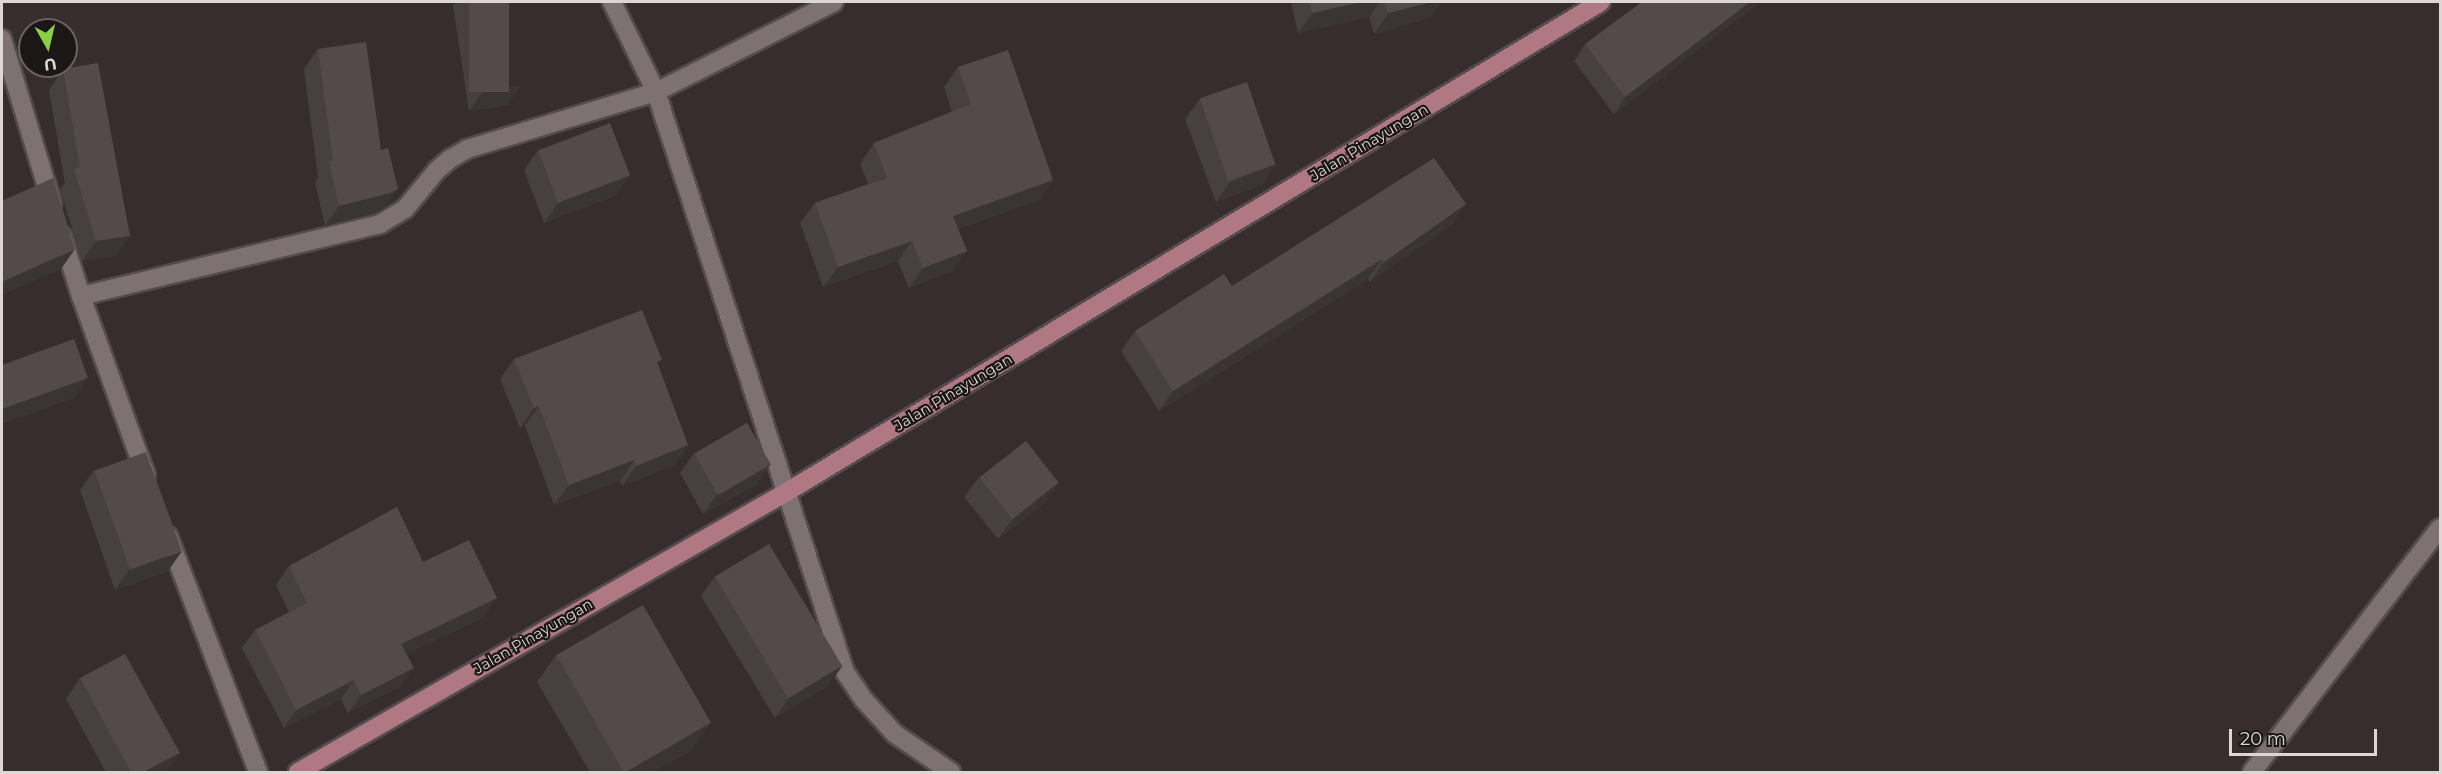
<!DOCTYPE html>
<html>
<head>
<meta charset="utf-8">
<style>
  body { margin:0 }
  #map { position:relative; width:2442px; height:774px; overflow:hidden; background:#372d2f; font-family:Montserrat,sans-serif }
  div>[style] { position:absolute }
  [style*='--x'] { left:calc(var(--x)*1px); top:calc(var(--y)*1px); width:calc(var(--w)*1px); rotate:calc(var(--a)*1deg) }
  .roads { filter:drop-shadow(2px 0 #534b4d) drop-shadow(-2px 0 #534b4d) drop-shadow(0 2px #534b4d) drop-shadow(0 -2px #534b4d) }
  .minor>* { height:18px; margin:-9px; padding:0 9px; transform-origin:9px; border-radius:9px; background:#7d7173 }
  .major>* { height:18px; margin:-9px; padding:0 9px; transform-origin:9px; border-radius:9px; background:#af7883 }
  .wall>* { inset:0; background:#484040 }
  .shaded-wall>* { inset:0; background:#3b3434 }
  .building>* { inset:0; background:#544a4b; transform-origin:0 0 }
  span { translate:-50% -50%; white-space:nowrap; text-align:center; line-height:1.15; -webkit-text-stroke:4.5px #1b1717; paint-order:stroke }
  .street-label { font-size:15px; color:#ddd6d7 }
  .frame { position:absolute; inset:0; border:3px solid #ddd6d7; pointer-events:none }
  .north { position:absolute; left:18px; top:18px; width:60px; height:60px; box-sizing:border-box; background:#1b1717; border:2px solid #696364; border-radius:50%; rotate:172deg; font-size:16px; font-weight:700; line-height:24px; text-align:center; color:#ddd6d7 }
  .north::after { content:''; display:block; margin:auto; width:21px; height:27px; background:#8bce47; clip-path:polygon(50% 0,100% 100%,50% 72%,0 100%) }
  .scale { position:absolute; left:2229px; top:729px; width:148px; height:27px; box-sizing:border-box; border:3px solid #ddd6d7; border-top:0; padding-left:8px; font-size:18px; line-height:21px; white-space:nowrap; color:#ddd6d7; -webkit-text-stroke:4px #1b1717; paint-order:stroke }
</style>
</head>
<body>
<div id="map">
  <div class="roads">
    <div class="minor">
      <div style="--x:612;--y:2;--w:100;--a:63.9"></div>
      <div style="--x:656;--y:92;--w:610;--a:71.95"></div>
      <div style="--x:845;--y:672;--w:34;--a:56"></div>
      <div style="--x:864;--y:700;--w:46;--a:47.6"></div>
      <div style="--x:895;--y:734;--w:68;--a:34.2"></div>
      <div style="--x:2;--y:39;--w:172;--a:73.1"></div>
      <div style="--x:62;--y:236;--w:63;--a:72.4"></div>
      <div style="--x:81;--y:296;--w:191;--a:70.1"></div>
      <div style="--x:81;--y:296;--w:308;--a:-13.5"></div>
      <div style="--x:380;--y:224;--w:29;--a:-31"></div>
      <div style="--x:405;--y:209;--w:50;--a:-50.6"></div>
      <div style="--x:437;--y:170;--w:17;--a:-40"></div>
      <div style="--x:450;--y:159;--w:20;--a:-30"></div>
      <div style="--x:467;--y:149;--w:197;--a:-16.8"></div>
      <div style="--x:656;--y:92;--w:199;--a:-26.8"></div>
      <div style="--x:168;--y:536;--w:253;--a:69.1"></div>
      <div style="--x:2252;--y:772;--w:308;--a:-52.4"></div>
    </div>
    <div class="major">
      <div style="--x:298;--y:772;--w:561;--a:-29.81"></div>
      <div style="--x:785;--y:493;--w:952;--a:-31.04"></div>
    </div>
  </div>
  <div class="wall">
    <div style="clip-path:polygon(456px 2px,509px 2px,508px 105px,469px 111px,453px 5px)"></div>
    <div style="clip-path:polygon(1291px 2px,1441px 2px,1429px 18px,1374px 34px,1369px 17px,1298px 33px)"></div>
    <div style="clip-path:polygon(1642px 2px,1758px 2px,1756px 5px,1614px 114px,1574px 61px,1585px 44px)"></div>
    <div style="clip-path:polygon(318px 49px,383px 209px,376px 213px,325px 226px,315px 182px,318px 177px,304px 69px)"></div>
    <div style="clip-path:polygon(958px 67px,1053px 180px,1039px 200px,958px 229px,967px 251px,952px 271px,909px 288px,898px 261px,823px 287px,800px 223px,815px 203px,868px 184px,860px 164px,874px 143px,952px 112px,944px 87px)"></div>
    <div style="clip-path:polygon(63px 69px,116px 256px,82px 261px,60px 189px,65px 183px,49px 90px)"></div>
    <div style="clip-path:polygon(1200px 99px,1276px 164px,1262px 185px,1216px 202px,1185px 119px)"></div>
    <div style="clip-path:polygon(538px 150px,630px 175px,616px 195px,544px 223px,524px 170px)"></div>
    <div style="clip-path:polygon(1466px 204px,1452px 224px,1370px 282px,1368px 279px,1159px 411px,1121px 351px,1135px 331px)"></div>
    <div style="clip-path:polygon(514px 359px,658px 365px,688px 445px,674px 465px,622px 486px,620px 481px,554px 505px,525px 426px,520px 428px,500px 379px)"></div>
    <div style="clip-path:polygon(694px 453px,757px 484px,703px 514px,680px 473px)"></div>
    <div style="clip-path:polygon(94px 470px,168px 571px,115px 590px,80px 490px)"></div>
    <div style="clip-path:polygon(979px 477px,1045px 503px,998px 539px,964px 497px)"></div>
    <div style="clip-path:polygon(423px 562px,497px 598px,484px 617px,406px 654px,401px 686px,348px 713px,341px 699px,284px 728px,242px 648px,255px 630px,289px 612px,276px 585px,289px 566px)"></div>
    <div style="clip-path:polygon(715px 576px,829px 685px,775px 718px,701px 596px)"></div>
    <div style="clip-path:polygon(556px 655px,692px 750px,652px 772px,590px 772px,537px 682px)"></div>
    <div style="clip-path:polygon(80px 678px,166px 772px,106px 772px,66px 699px)"></div>
  </div>
  <div class="shaded-wall">
    <div style="clip-path:polygon(1362px 2px,1380px 2px,1369px 17px,1298px 33px,1312px 13px)"></div>
    <div style="clip-path:polygon(1431px 2px,1441px 2px,1429px 18px,1374px 34px,1388px 13px)"></div>
    <div style="clip-path:polygon(1750px 2px,1758px 2px,1756px 5px,1614px 114px,1625px 97px)"></div>
    <div style="clip-path:polygon(522px 85px,508px 105px,469px 111px,483px 91px)"></div>
    <div style="clip-path:polygon(1276px 164px,1262px 185px,1216px 202px,1230px 182px)"></div>
    <div style="clip-path:polygon(630px 175px,616px 195px,544px 223px,558px 203px)"></div>
    <div style="clip-path:polygon(1053px 180px,1039px 200px,939px 236px,953px 216px)"></div>
    <div style="clip-path:polygon(398px 189px,383px 209px,376px 213px,325px 226px,339px 206px)"></div>
    <div style="clip-path:polygon(1466px 204px,1452px 224px,1370px 282px,1384px 262px)"></div>
    <div style="clip-path:polygon(130px 236px,116px 256px,82px 261px,96px 241px)"></div>
    <div style="clip-path:polygon(912px 241px,898px 261px,823px 287px,838px 267px)"></div>
    <div style="clip-path:polygon(75px 249px,61px 269px,2px 295px,2px 282px)"></div>
    <div style="clip-path:polygon(967px 251px,952px 271px,909px 288px,923px 268px)"></div>
    <div style="clip-path:polygon(1382px 259px,1368px 279px,1159px 411px,1173px 391px)"></div>
    <div style="clip-path:polygon(88px 378px,74px 398px,2px 424px,2px 409px)"></div>
    <div style="clip-path:polygon(539px 406px,525px 426px,520px 428px,534px 408px)"></div>
    <div style="clip-path:polygon(688px 445px,674px 465px,622px 486px,636px 466px)"></div>
    <div style="clip-path:polygon(634px 460px,620px 481px,554px 505px,569px 485px)"></div>
    <div style="clip-path:polygon(771px 464px,757px 484px,703px 514px,718px 494px)"></div>
    <div style="clip-path:polygon(1059px 483px,1045px 503px,998px 539px,1013px 519px)"></div>
    <div style="clip-path:polygon(182px 551px,168px 571px,115px 590px,129px 570px)"></div>
    <div style="clip-path:polygon(497px 598px,484px 617px,388px 663px,401px 644px)"></div>
    <div style="clip-path:polygon(843px 665px,829px 685px,775px 718px,789px 698px)"></div>
    <div style="clip-path:polygon(414px 668px,401px 686px,348px 713px,361px 695px)"></div>
    <div style="clip-path:polygon(354px 680px,341px 699px,284px 728px,296px 710px)"></div>
    <div style="clip-path:polygon(711px 723px,692px 750px,652px 772px,624px 772px)"></div>
    <div style="clip-path:polygon(180px 753px,166px 772px,143px 772px)"></div>
  </div>
  <div class="building">
    <div style="left:469px;top:2px;width:40px;height:90px"></div>
    <div style="clip-path:polygon(1310px 2px,1362px 2px,1312px 13px)"></div>
    <div style="clip-path:polygon(1385px 2px,1431px 2px,1388px 13px)"></div>
    <div style="clip-path:polygon(1642px 2px,1750px 2px,1625px 97px,1585px 44px)"></div>
    <div style="clip-path:polygon(366px 42px,381px 150px,388px 148px,398px 189px,390px 193px,339px 206px,329px 161px,333px 161px,318px 49px)"></div>
    <div style="clip-path:polygon(1008px 50px,1053px 180px,953px 216px,967px 251px,923px 268px,912px 241px,838px 267px,815px 203px,887px 178px,874px 143px,971px 104px,958px 67px)"></div>
    <div style="clip-path:polygon(98px 63px,130px 236px,96px 241px,74px 169px,80px 167px,63px 69px)"></div>
    <div style="left:1247px;top:82px;width:87px;height:50px;rotate:71deg"></div>
    <div style="left:610px;top:123px;width:56px;height:77px;rotate:69deg"></div>
    <div style="clip-path:polygon(1434px 158px,1466px 204px,1384px 262px,1382px 259px,1173px 391px,1135px 331px,1224px 274px,1232px 286px)"></div>
    <div style="clip-path:polygon(53px 178px,75px 249px,2px 282px,2px 201px)"></div>
    <div style="clip-path:polygon(642px 310px,662px 360px,657px 362px,688px 445px,636px 466px,634px 460px,569px 485px,539px 406px,534px 408px,514px 359px)"></div>
    <div style="clip-path:polygon(74px 339px,88px 378px,2px 409px,2px 365px)"></div>
    <div style="left:747px;top:423px;width:48px;height:61px;rotate:60deg"></div>
    <div style="left:1026px;top:441px;width:53px;height:59px;rotate:52deg"></div>
    <div style="left:146px;top:452px;width:105px;height:55px;rotate:70deg"></div>
    <div style="clip-path:polygon(397px 507px,423px 562px,469px 540px,497px 598px,401px 644px,414px 668px,361px 695px,354px 680px,296px 710px,255px 630px,307px 603px,289px 566px)"></div>
    <div style="left:769px;top:544px;width:142px;height:63px;rotate:59deg"></div>
    <div style="left:643px;top:605px;width:136px;height:100px;rotate:60deg"></div>
    <div style="clip-path:polygon(125px 654px,180px 753px,143px 772px,131px 772px,80px 678px)"></div>
  </div>
  <div class="street-label">
    <span style="left:1369px;top:142px;rotate:-31deg">Jalan Pinayungan</span>
    <span style="left:953px;top:392px;rotate:-31deg">Jalan Pinayungan</span>
    <span style="left:533px;top:636px;rotate:-30deg">Jalan Pinayungan</span>
  </div>
  <div class="frame"></div>
  <div class="north">U</div>
  <div class="scale">20 m</div>
</div>
</body>
</html>
